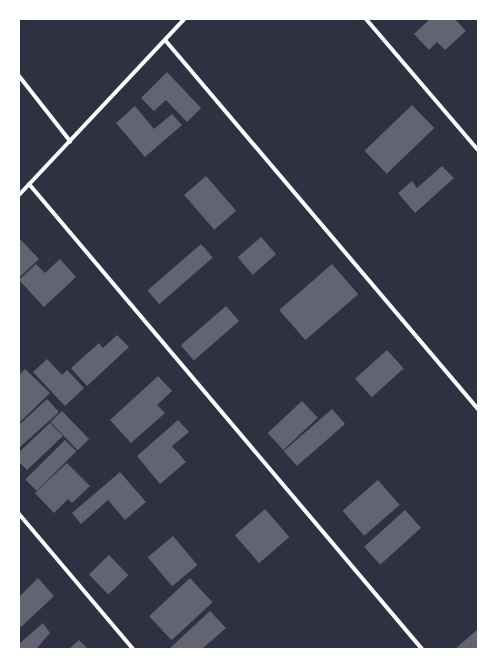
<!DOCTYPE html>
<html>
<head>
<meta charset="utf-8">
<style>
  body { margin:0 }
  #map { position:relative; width:497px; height:668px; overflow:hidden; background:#2d3142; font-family:"Fira Sans Condensed",sans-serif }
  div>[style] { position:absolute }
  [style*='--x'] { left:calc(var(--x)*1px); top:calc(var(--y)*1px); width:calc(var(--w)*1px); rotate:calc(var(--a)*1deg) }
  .building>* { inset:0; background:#626471; transform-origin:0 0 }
  .minor>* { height:4px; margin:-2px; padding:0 2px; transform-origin:2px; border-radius:2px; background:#fff }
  span { translate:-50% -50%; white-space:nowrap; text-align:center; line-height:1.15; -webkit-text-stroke:3px #fff; paint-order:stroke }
  .frame { position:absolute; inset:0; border:20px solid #fff; pointer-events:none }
</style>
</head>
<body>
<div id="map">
  <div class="building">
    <div style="clip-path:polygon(430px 19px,455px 19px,466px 31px,445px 50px,437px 42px,429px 50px,414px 34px)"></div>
    <div style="clip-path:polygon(167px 72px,201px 108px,187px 122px,166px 100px,154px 111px,141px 98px)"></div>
    <div style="left:412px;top:105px;width:32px;height:66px;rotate:46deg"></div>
    <div style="clip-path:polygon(135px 106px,154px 129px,172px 114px,182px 125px,145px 157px,116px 123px)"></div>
    <div style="clip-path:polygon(442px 166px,454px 178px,415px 213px,398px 193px,412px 181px,417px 188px)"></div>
    <div style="left:206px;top:176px;width:46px;height:29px;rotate:49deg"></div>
    <div style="left:261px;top:237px;width:23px;height:31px;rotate:49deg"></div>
    <div style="clip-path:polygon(19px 238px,39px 259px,19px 278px)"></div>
    <div style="left:201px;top:244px;width:18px;height:71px;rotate:49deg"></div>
    <div style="clip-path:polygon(60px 259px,76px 277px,44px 307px,19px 280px,36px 264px,45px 273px)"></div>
    <div style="left:332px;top:264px;width:40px;height:70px;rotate:49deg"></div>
    <div style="left:226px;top:306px;width:20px;height:60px;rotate:49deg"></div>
    <div style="clip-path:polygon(117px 335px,129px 347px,87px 386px,71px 368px,99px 343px,103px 348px)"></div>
    <div style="left:387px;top:350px;width:25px;height:43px;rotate:48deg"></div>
    <div style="clip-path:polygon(47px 359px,62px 375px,67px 370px,84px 388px,65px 406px,33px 372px)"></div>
    <div style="clip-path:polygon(25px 369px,50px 393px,19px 423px,19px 375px)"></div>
    <div style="clip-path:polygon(158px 376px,172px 391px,157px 405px,165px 413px,131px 443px,110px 420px)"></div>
    <div style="clip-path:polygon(47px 399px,59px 412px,19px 448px,19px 425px)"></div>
    <div style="left:302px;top:401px;width:23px;height:47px;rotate:47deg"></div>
    <div style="left:332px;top:409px;width:20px;height:64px;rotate:49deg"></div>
    <div style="left:62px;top:411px;width:39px;height:16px;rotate:46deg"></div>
    <div style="clip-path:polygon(178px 420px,189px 432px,172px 446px,186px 462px,160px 484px,137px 456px)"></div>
    <div style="clip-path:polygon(50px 423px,63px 436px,27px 470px,19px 462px,19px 452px)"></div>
    <div style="left:65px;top:440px;width:16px;height:56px;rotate:45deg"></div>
    <div style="clip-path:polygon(67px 463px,90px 486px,72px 503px,68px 499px,54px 513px,35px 493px)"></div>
    <div style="clip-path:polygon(120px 472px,146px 502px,125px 520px,108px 500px,81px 524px,72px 513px)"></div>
    <div style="left:378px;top:480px;width:33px;height:47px;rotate:49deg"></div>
    <div style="left:265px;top:509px;width:37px;height:40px;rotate:49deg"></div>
    <div style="left:405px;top:510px;width:24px;height:55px;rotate:48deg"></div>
    <div style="left:173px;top:536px;width:38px;height:33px;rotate:50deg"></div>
    <div style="left:109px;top:555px;width:28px;height:28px;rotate:46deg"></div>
    <div style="clip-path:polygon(38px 578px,54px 596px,21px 627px,19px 625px,19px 597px)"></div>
    <div style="left:190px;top:578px;width:33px;height:56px;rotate:47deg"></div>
    <div style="clip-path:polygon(210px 611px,226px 628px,202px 649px,169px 649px)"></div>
    <div style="clip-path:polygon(43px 623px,50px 633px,36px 649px,19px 649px,19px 644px)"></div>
    <div style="clip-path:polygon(478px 629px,478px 649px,455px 649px)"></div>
    <div style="clip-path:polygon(79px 640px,88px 649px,69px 649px)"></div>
  </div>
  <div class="minor">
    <div style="--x:366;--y:19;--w:172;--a:49.5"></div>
    <div style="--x:165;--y:40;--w:484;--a:49.7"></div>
    <div style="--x:19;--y:76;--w:83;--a:51.9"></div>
    <div style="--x:29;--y:184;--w:609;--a:49.8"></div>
    <div style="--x:19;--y:195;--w:241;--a:-46.8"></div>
    <div style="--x:19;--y:514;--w:177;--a:49.8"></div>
  </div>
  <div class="frame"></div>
</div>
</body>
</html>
